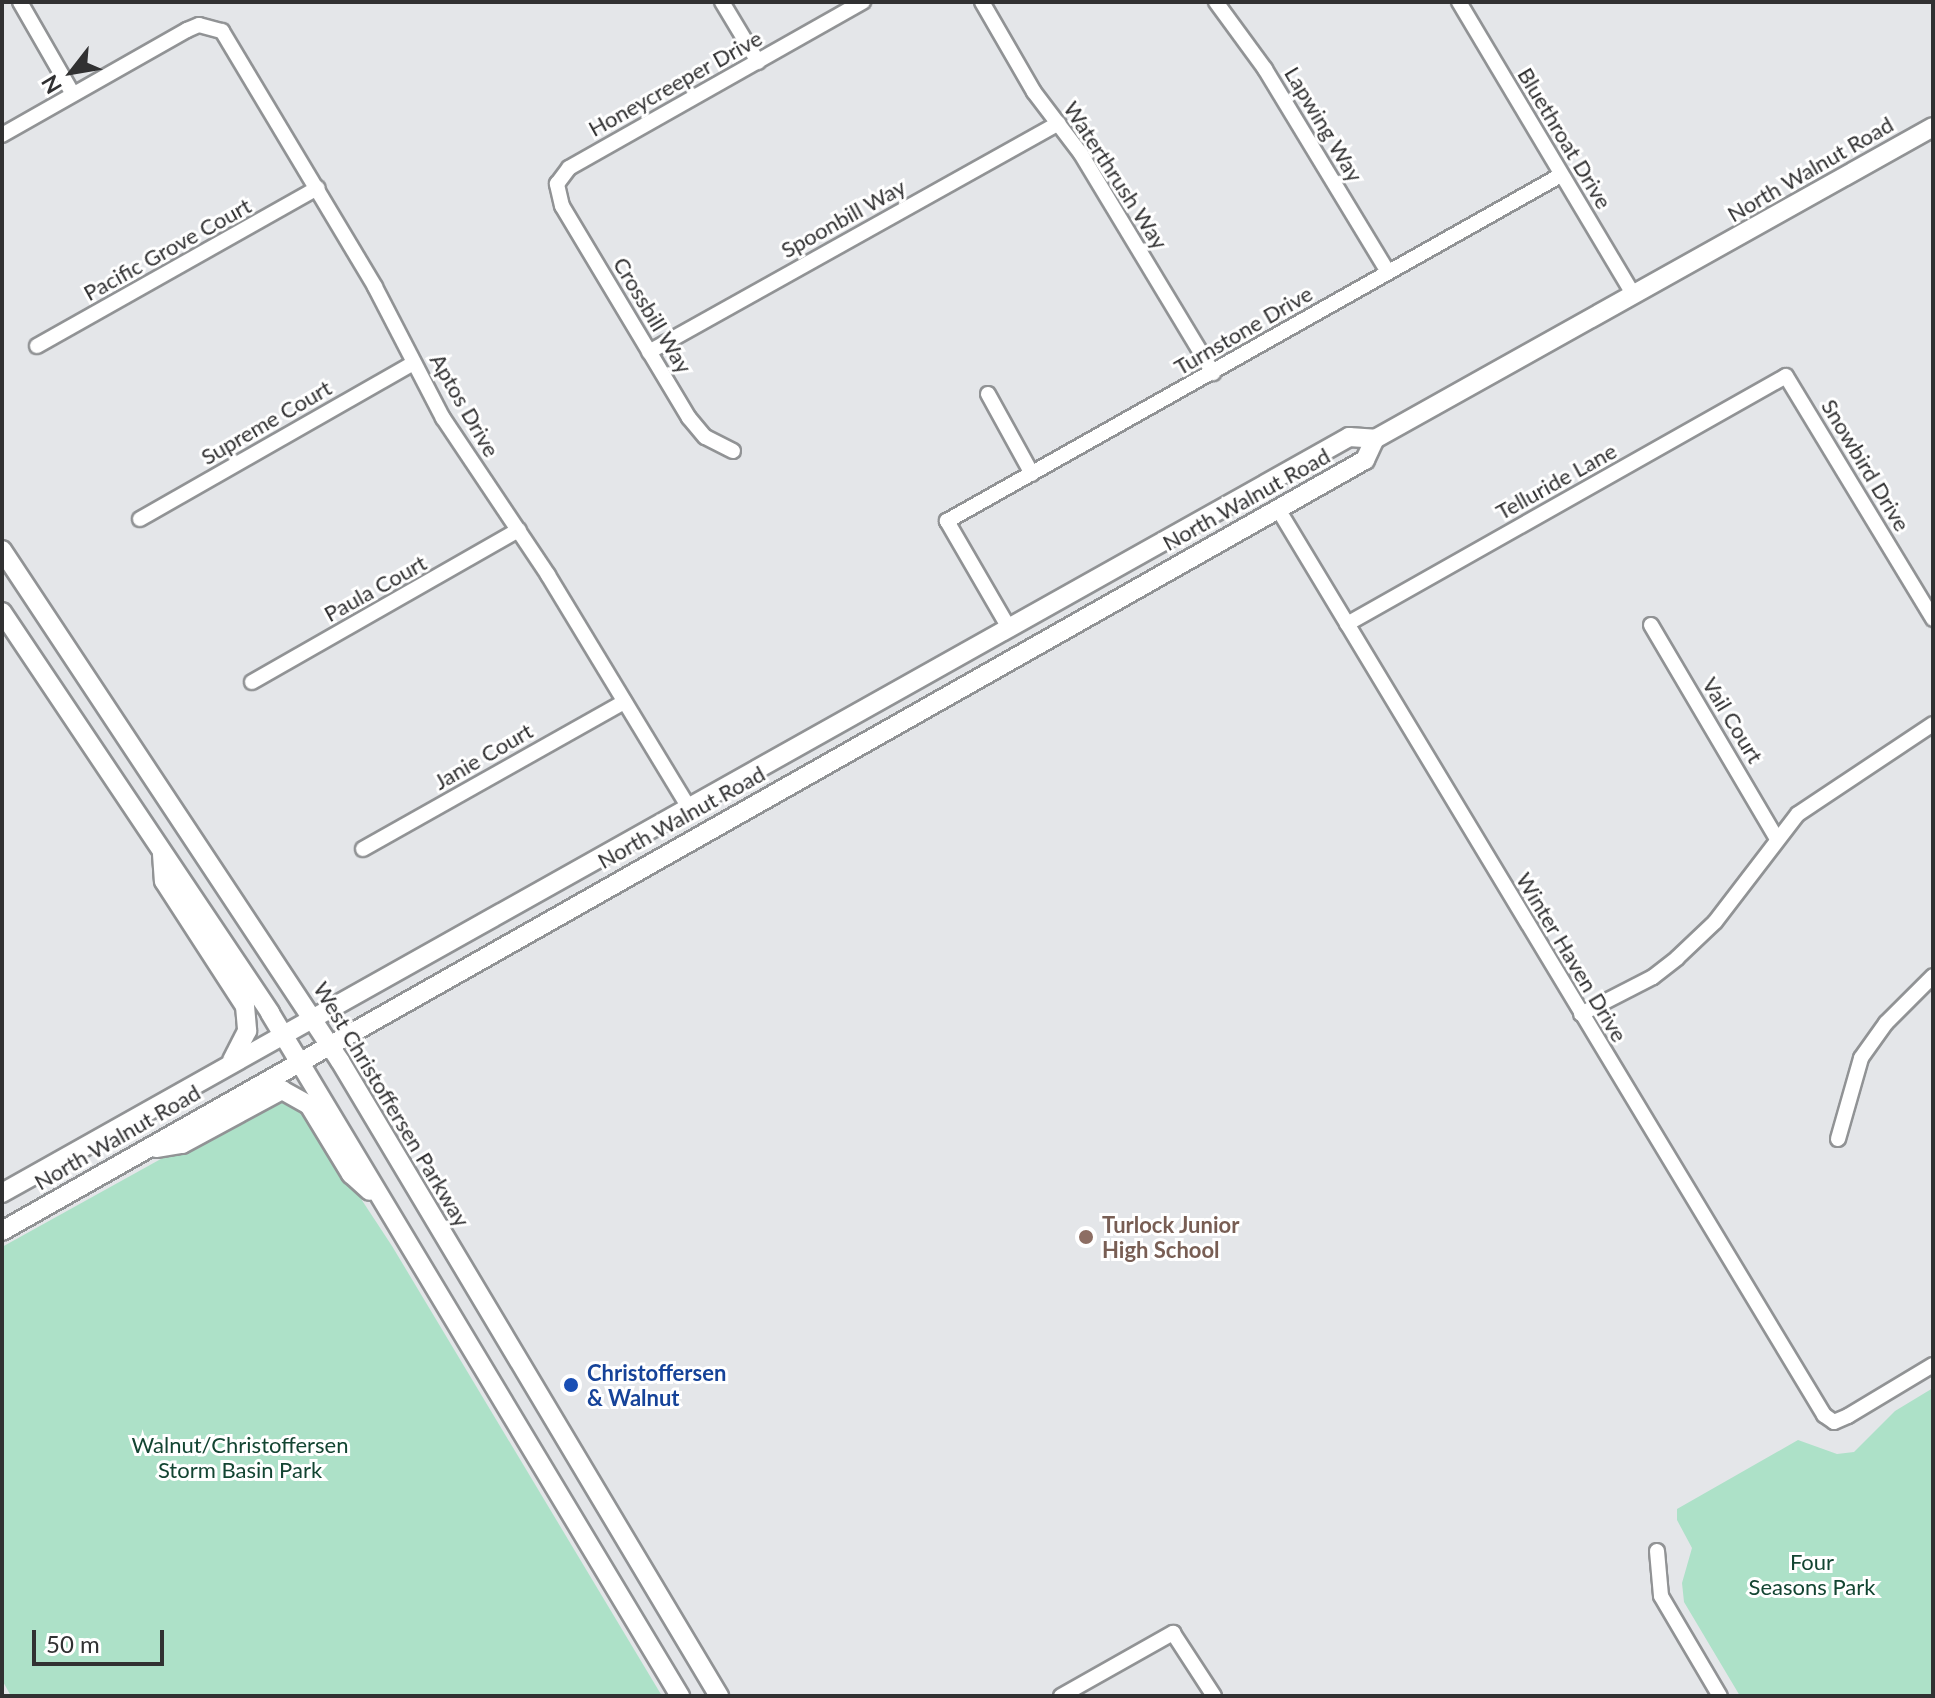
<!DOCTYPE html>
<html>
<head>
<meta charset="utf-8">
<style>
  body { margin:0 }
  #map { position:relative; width:1935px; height:1698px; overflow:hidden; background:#e4e6e9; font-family:Lato,sans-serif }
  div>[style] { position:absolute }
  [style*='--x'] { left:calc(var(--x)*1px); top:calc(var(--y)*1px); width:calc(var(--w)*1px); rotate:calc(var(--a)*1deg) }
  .green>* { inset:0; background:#ade1c8 }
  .roads { filter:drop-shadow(2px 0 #919395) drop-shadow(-2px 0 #919395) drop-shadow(0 2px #919395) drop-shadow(0 -2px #919395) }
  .minor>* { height:14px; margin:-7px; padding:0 7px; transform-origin:7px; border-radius:7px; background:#fff }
  .tertiary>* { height:18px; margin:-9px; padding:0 9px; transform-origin:9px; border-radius:9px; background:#fff }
  .dots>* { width:22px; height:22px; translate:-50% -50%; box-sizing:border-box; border:4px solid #fff; border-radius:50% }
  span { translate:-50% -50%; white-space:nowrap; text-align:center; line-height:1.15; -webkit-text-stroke:6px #fff; paint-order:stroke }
  .street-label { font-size:22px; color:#313132 }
  .education-label { font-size:22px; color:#785e54; font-weight:700 }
  .left { translate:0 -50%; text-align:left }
  .transit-label { font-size:22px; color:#164399; font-weight:700 }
  .park-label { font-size:22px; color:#134532 }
  .frame { position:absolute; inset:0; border:4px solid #313132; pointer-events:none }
  .north { position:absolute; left:32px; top:32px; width:80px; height:80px; -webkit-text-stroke:6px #fff; paint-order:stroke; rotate:239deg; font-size:22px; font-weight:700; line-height:32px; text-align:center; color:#313132 }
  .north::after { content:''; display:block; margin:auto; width:28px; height:36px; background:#313132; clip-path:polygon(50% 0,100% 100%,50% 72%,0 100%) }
  .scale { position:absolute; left:32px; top:1630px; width:132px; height:36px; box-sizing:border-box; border:4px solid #313132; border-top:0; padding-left:10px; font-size:24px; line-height:28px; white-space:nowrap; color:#313132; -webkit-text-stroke:6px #fff; paint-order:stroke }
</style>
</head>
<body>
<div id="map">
  <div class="green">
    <div style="clip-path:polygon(271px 1098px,298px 1103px,392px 1246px,662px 1696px,11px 1696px,2px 1680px,2px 1247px)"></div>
    <div style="clip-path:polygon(1933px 1388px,1933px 1696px,1740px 1696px,1684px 1602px,1682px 1583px,1692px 1548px,1677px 1520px,1677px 1509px,1798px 1440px,1837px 1454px,1854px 1452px,1895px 1411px)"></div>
  </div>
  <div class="roads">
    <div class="minor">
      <div style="--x:20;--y:2;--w:106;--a:60.1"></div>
      <div style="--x:722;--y:2;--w:70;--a:59"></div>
      <div style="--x:982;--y:2;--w:104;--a:60"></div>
      <div style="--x:1034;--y:92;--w:78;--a:52.8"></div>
      <div style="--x:1081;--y:154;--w:256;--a:58.9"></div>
      <div style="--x:1216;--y:2;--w:83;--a:53.8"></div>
      <div style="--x:1265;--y:69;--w:237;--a:58.8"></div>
      <div style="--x:1459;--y:2;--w:342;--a:59.2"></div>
      <div style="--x:2;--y:135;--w:213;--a:-29.6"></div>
      <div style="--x:187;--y:30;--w:13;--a:-23"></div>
      <div style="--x:199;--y:25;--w:24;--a:15"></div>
      <div style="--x:222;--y:31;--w:298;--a:59.1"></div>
      <div style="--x:375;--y:287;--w:148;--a:62.6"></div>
      <div style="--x:443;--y:418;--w:189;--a:56.2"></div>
      <div style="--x:548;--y:575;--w:270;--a:58.8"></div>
      <div style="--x:37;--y:346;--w:322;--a:-29.4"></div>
      <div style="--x:649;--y:352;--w:469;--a:-29.2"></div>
      <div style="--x:988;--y:394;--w:91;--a:61.2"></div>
      <div style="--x:733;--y:451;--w:31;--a:-153"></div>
      <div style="--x:705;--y:437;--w:25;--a:-130"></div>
      <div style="--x:689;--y:418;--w:247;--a:-120.9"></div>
      <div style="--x:562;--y:206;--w:23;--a:-103"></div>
      <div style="--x:557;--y:184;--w:20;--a:-53"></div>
      <div style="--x:569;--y:168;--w:338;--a:-29.5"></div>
      <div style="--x:1278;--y:509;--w:1058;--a:58.92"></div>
      <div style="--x:1824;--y:1415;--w:12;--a:35"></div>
      <div style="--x:1834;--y:1422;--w:15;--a:-23"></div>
      <div style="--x:1848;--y:1416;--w:99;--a:-31"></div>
      <div style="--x:140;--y:519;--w:315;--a:-29.7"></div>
      <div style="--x:1347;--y:624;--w:504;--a:-29.46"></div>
      <div style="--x:1786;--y:376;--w:284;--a:58.8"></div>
      <div style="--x:1651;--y:625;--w:246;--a:59.5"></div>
      <div style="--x:1009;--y:628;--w:124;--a:-120.1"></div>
      <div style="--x:947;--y:521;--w:705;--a:-29.4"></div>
      <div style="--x:252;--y:682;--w:307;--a:-29.7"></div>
      <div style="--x:363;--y:849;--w:300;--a:-29.4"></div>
      <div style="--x:1581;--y:1014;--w:81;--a:-27.2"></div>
      <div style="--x:1653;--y:977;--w:31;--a:-38"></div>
      <div style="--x:1677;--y:958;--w:52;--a:-43.5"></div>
      <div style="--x:1715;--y:922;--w:136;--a:-52.5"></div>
      <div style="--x:1798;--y:814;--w:162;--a:-33.7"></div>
      <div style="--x:1838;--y:1139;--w:84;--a:-74.1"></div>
      <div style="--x:1861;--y:1058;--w:43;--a:-54.5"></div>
      <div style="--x:1886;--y:1023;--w:66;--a:-45"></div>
      <div style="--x:1657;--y:1551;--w:45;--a:84.9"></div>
      <div style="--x:1661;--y:1596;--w:116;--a:59.5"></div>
      <div style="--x:1061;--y:1696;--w:129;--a:-29.4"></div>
      <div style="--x:1173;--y:1633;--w:75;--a:56.9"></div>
    </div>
    <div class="tertiary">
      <div style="--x:2;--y:550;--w:613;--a:56.52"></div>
      <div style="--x:340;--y:1061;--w:740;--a:59.17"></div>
      <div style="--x:2;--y:612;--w:482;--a:56.2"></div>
      <div style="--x:270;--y:1013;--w:797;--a:59.02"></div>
      <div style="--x:162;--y:854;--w:27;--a:86"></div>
      <div style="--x:164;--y:881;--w:149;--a:57.1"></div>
      <div style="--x:245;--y:1006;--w:25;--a:85"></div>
      <div style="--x:247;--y:1031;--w:33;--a:117"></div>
      <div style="--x:156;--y:1148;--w:26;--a:-9"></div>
      <div style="--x:182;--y:1144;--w:114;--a:-28.4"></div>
      <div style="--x:282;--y:1090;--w:31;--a:29"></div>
      <div style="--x:309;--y:1105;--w:81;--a:58.7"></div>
      <div style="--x:351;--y:1174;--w:25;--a:42"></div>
      <div style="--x:2;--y:1193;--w:1545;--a:-29.3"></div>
      <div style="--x:1349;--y:437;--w:26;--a:4"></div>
      <div style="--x:1375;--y:439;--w:639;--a:-29.21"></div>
      <div style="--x:2;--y:1231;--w:1566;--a:-29.5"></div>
      <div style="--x:1365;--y:460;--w:23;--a:-65"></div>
    </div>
  </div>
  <div class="dots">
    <div style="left:1086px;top:1237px;background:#8d6e63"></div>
    <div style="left:571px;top:1385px;background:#1a4fb4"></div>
  </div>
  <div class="street-label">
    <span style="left:675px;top:83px;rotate:-29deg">Honeycreeper Drive</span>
    <span style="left:1324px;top:124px;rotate:59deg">Lapwing Way</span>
    <span style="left:1565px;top:138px;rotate:59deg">Bluethroat Drive</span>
    <span style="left:1810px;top:169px;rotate:-30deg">North Walnut Road</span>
    <span style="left:1116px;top:175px;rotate:57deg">Waterthrush Way</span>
    <span style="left:843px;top:218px;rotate:-29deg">Spoonbill Way</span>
    <span style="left:167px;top:249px;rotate:-29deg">Pacific Grove Court</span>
    <span style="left:653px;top:315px;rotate:59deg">Crossbill Way</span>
    <span style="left:1243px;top:330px;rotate:-30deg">Turnstone Drive</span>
    <span style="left:465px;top:405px;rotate:60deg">Aptos Drive</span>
    <span style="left:266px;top:422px;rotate:-30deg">Supreme Court</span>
    <span style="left:1866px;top:465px;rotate:59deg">Snowbird Drive</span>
    <span style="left:1556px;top:481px;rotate:-29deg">Telluride Lane</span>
    <span style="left:1246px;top:499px;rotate:-29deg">North Walnut Road</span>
    <span style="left:375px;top:588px;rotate:-29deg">Paula Court</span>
    <span style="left:1733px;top:720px;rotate:59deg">Vail Court</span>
    <span style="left:483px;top:756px;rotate:-30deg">Janie Court</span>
    <span style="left:681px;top:817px;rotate:-29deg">North Walnut Road</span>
    <span style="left:1572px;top:957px;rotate:59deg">Winter Haven Drive</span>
    <span style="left:392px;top:1104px;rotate:59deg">West Christoffersen Parkway</span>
    <span style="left:117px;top:1137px;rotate:-30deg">North Walnut Road</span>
  </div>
  <div class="education-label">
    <span class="left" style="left:1102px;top:1237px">Turlock Junior<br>High School</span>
  </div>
  <div class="transit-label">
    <span class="left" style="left:587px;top:1385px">Christoffersen<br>&amp; Walnut</span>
  </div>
  <div class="park-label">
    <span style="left:240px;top:1457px">Walnut/Christoffersen<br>Storm Basin Park</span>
    <span style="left:1812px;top:1574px">Four<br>Seasons Park</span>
  </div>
  <div class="frame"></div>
  <div class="north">N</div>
  <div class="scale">50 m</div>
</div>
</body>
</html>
